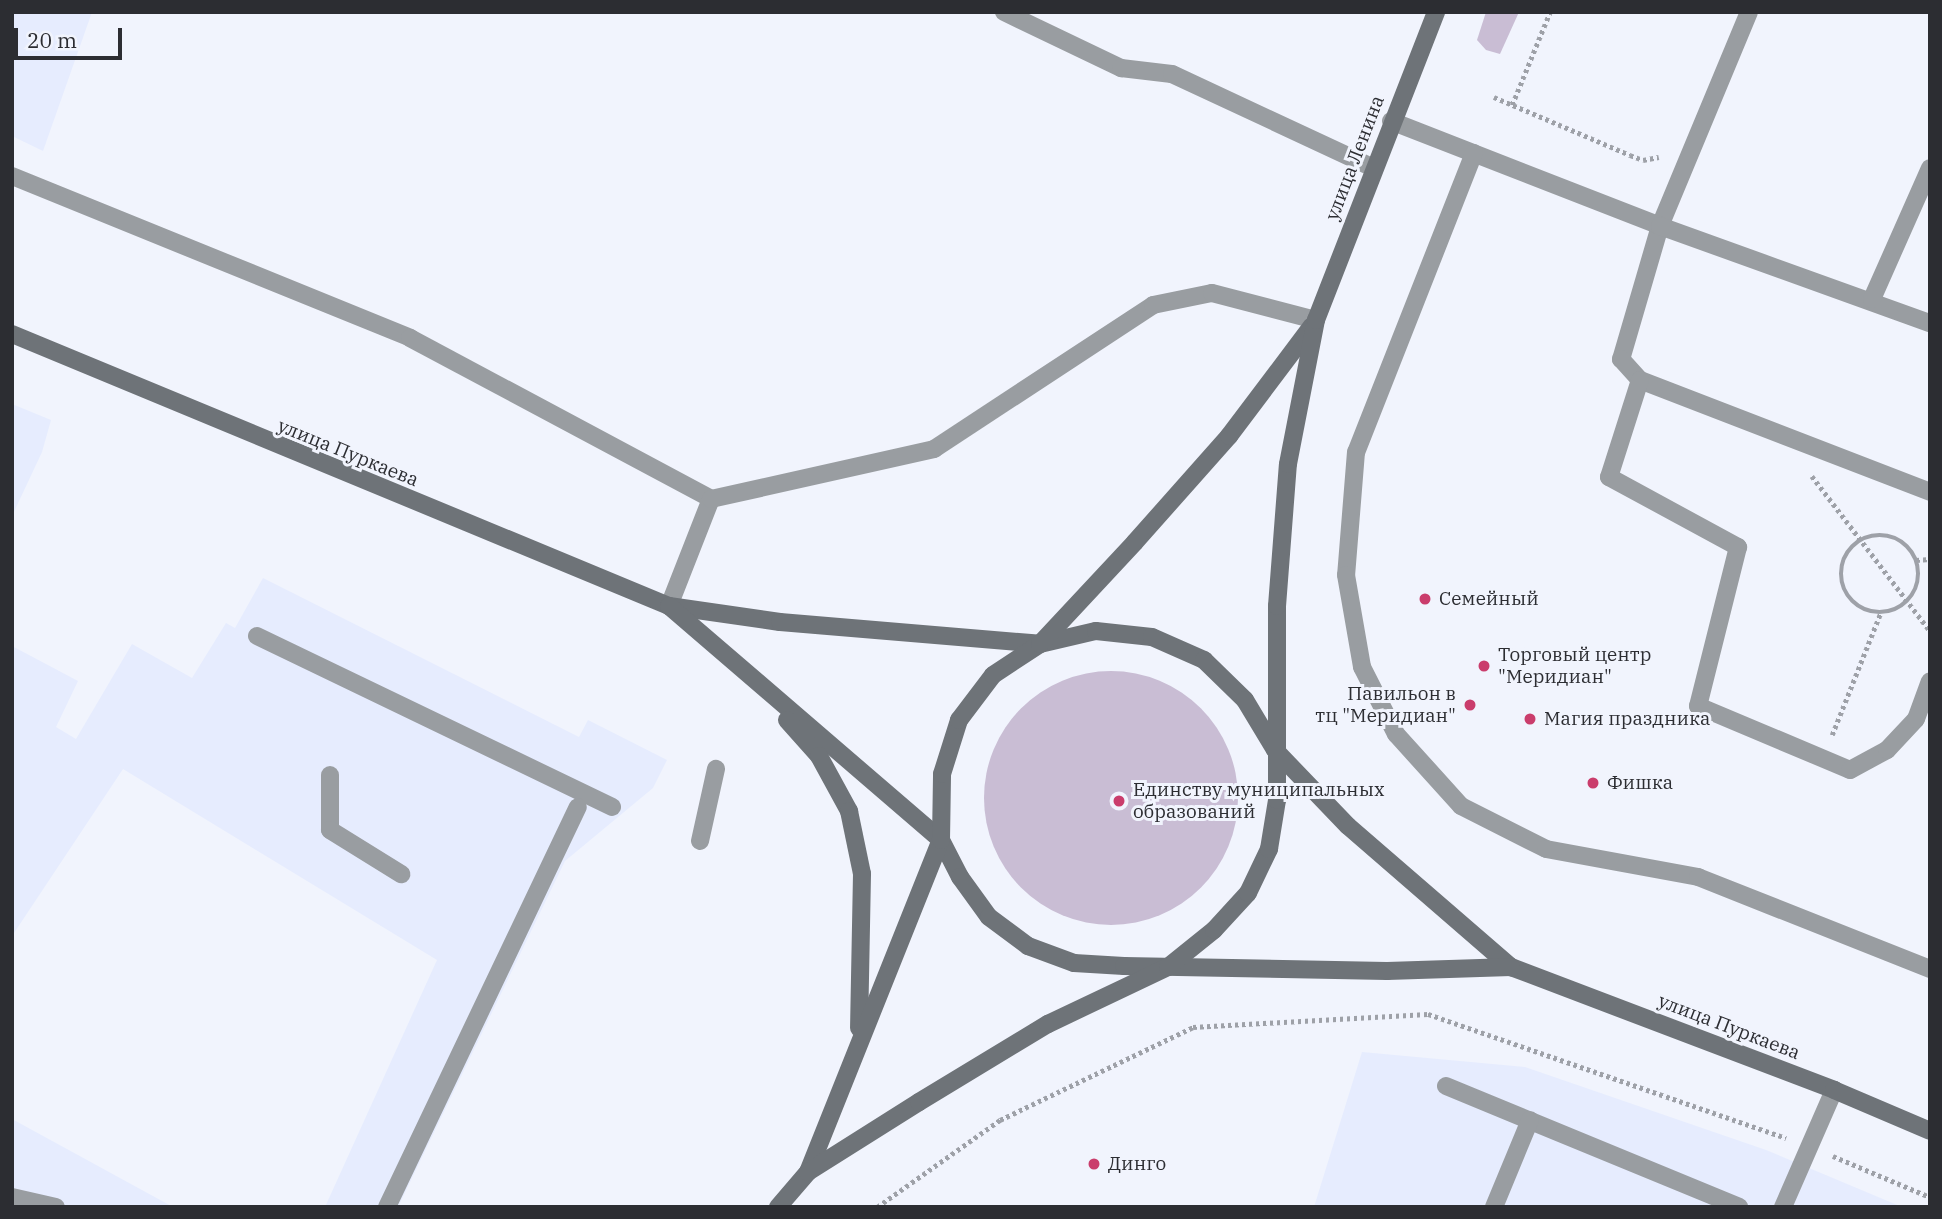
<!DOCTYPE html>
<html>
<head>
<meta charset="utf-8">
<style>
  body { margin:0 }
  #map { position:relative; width:1942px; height:1219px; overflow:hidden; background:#f1f4fd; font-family:"IBM Plex Serif",serif }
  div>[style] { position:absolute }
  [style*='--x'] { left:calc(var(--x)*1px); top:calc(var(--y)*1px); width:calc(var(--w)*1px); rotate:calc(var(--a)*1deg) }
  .built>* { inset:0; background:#e6ecfe }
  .green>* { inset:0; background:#c9bdd4 }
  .round { border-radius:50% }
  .path>* { height:4.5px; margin-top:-2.25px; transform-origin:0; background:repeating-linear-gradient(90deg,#9ea1a8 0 3.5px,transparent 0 7px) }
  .path>.ring { margin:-2.25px; padding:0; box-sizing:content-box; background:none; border:4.5px solid #9ea1a8; border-radius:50% }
  .lane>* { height:18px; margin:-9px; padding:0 9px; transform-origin:9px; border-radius:9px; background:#999da1 }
  .secondary>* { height:18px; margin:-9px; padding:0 9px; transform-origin:9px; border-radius:9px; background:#6e7378 }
  .dots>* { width:19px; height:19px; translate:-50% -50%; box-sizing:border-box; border:4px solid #f1f4fd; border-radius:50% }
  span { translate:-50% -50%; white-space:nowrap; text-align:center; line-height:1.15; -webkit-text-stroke:6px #f1f4fd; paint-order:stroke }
  .street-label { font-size:19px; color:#2c2d32 }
  .poi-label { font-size:19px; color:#2c2d32 }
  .left { translate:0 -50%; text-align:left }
  .right { translate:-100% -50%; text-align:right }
  .frame { position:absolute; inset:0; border:14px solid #2c2d32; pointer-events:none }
  .scale { position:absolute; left:14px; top:28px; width:108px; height:32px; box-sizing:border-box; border:4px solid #2c2d32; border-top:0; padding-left:9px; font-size:21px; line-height:24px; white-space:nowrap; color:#2c2d32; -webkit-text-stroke:5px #f1f4fd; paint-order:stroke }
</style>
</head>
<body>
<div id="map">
  <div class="built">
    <div style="clip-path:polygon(12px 12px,92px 12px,43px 151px,12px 136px)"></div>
    <div style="clip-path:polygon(12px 404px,51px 420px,42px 452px,12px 516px)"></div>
    <div style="clip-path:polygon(263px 578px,579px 737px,588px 720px,667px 760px,653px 788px,565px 861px,398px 1207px,325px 1207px,437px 960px,123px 769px,12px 936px,12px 646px,78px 681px,56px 727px,76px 739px,132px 644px,192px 678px,226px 623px,235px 628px)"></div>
    <div style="clip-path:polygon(1362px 1052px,1525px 1067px,1766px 1150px,1902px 1207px,1314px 1207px)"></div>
    <div style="clip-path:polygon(12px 1119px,173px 1207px,12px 1207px)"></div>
  </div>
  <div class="green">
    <div style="clip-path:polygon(1486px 12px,1519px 12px,1500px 54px,1486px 50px,1477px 40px)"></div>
    <div class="round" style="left:984px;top:671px;width:254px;height:254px"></div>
  </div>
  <div class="path">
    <div style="--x:1494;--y:97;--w:148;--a:23.1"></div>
    <div style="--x:1630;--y:155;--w:14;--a:21"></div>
    <div style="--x:1643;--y:160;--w:16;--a:-11"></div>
    <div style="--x:1512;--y:105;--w:100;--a:-67.8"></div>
    <div style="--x:1812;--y:476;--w:195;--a:52.7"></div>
    <div class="ring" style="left:1841px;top:535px;width:73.5px;height:73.5px"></div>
    <div style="--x:1916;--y:560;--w:14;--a:-4"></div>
    <div style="--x:1832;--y:735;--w:132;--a:-68.3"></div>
    <div style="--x:1833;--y:1156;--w:105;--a:22.9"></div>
    <div style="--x:877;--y:1207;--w:151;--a:-35.3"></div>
    <div style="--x:1000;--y:1120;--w:214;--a:-25.7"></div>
    <div style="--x:1193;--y:1027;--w:235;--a:-3.2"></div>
    <div style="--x:1428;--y:1014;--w:379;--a:19.1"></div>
  </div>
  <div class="lane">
    <div style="--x:1004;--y:12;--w:130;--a:25.6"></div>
    <div style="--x:1121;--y:68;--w:51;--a:6.7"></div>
    <div style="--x:1172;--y:74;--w:223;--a:25"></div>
    <div style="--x:1749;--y:12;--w:232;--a:112.6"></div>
    <div style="--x:1660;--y:226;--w:139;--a:106.3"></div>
    <div style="--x:1621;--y:359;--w:28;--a:48"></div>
    <div style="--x:1640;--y:380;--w:311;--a:21.1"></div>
    <div style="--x:1391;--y:121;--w:289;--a:21.3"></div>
    <div style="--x:1660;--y:226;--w:287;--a:19.8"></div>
    <div style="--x:1474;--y:153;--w:321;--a:111.5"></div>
    <div style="--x:1356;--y:452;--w:123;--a:94.6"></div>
    <div style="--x:1346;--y:575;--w:93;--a:80.1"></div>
    <div style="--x:1362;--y:667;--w:75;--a:63.1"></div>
    <div style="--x:1396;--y:734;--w:97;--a:47.9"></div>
    <div style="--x:1461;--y:806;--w:95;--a:26.8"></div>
    <div style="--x:1546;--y:849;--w:155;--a:10.4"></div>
    <div style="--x:1698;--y:877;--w:250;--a:21.6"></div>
    <div style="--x:12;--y:176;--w:430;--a:22.1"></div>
    <div style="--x:410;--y:338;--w:341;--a:28.1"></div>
    <div style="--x:1872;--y:299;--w:143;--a:-66.1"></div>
    <div style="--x:1640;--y:380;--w:102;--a:107.7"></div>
    <div style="--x:1609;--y:477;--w:147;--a:28.5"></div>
    <div style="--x:1738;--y:547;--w:164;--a:104.1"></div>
    <div style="--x:1698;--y:706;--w:165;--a:22.8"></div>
    <div style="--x:1850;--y:770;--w:42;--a:-28.4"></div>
    <div style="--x:1887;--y:750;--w:42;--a:-46.9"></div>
    <div style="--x:1916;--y:719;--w:40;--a:-69.8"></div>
    <div style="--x:669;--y:606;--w:115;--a:-68.6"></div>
    <div style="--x:711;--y:499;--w:229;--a:-12.6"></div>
    <div style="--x:934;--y:449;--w:262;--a:-33.3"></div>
    <div style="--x:1153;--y:305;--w:60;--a:-11.5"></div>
    <div style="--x:1212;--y:293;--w:107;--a:14.6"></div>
    <div style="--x:257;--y:636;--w:394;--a:25.7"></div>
    <div style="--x:330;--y:775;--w:55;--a:90"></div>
    <div style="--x:330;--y:830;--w:84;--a:31.8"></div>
    <div style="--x:700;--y:841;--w:74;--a:-77.5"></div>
    <div style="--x:1446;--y:1086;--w:317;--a:22.4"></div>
    <div style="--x:12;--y:1197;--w:45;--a:12.8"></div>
    <div style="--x:387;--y:1207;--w:443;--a:-64.5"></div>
    <div style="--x:1494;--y:1207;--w:94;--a:-67.5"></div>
    <div style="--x:1783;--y:1207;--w:128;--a:-66.4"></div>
  </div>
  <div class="secondary">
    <div style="--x:12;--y:334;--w:711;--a:22.49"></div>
    <div style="--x:669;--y:606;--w:112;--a:8.2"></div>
    <div style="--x:780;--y:622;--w:261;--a:4.8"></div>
    <div style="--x:1040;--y:644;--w:57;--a:-13.1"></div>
    <div style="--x:1096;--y:631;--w:56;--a:6.1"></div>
    <div style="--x:1152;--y:637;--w:57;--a:23.9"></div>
    <div style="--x:1204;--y:660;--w:57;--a:44.3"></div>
    <div style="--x:1245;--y:700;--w:58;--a:59"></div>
    <div style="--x:1275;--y:750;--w:105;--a:46.2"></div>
    <div style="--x:1348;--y:826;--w:216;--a:40.9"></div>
    <div style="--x:1511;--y:967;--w:346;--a:20.8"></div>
    <div style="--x:1834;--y:1090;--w:104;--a:23.1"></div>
    <div style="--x:669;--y:606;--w:359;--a:40.7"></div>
    <div style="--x:941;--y:840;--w:42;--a:62.8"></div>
    <div style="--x:960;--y:877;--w:49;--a:54.1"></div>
    <div style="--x:989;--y:917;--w:49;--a:36.6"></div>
    <div style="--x:1028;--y:946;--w:49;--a:20.3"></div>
    <div style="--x:1074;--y:963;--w:50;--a:3.4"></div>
    <div style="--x:1124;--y:966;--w:263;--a:1.1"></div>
    <div style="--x:1387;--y:971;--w:124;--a:-1.8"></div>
    <div style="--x:787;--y:720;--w:48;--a:48.4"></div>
    <div style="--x:819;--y:756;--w:63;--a:61.4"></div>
    <div style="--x:849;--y:811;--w:64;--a:78.3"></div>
    <div style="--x:862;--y:874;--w:154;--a:91.1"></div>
    <div style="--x:808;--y:1172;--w:358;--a:-68.2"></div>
    <div style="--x:941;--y:840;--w:66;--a:-89.1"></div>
    <div style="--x:942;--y:774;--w:57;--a:-72.5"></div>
    <div style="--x:959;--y:720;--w:56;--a:-52.9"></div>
    <div style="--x:993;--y:675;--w:56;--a:-33.4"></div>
    <div style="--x:1040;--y:644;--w:139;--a:-47"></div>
    <div style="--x:1135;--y:542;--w:142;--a:-48.4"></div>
    <div style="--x:1229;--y:436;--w:138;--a:-53"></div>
    <div style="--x:778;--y:1207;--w:46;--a:-49.4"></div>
    <div style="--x:808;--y:1172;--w:131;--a:-32.2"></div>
    <div style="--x:919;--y:1102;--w:151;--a:-31.2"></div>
    <div style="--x:1048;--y:1024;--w:133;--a:-25.4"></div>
    <div style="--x:1168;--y:967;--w:59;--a:-38.8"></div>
    <div style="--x:1214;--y:930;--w:50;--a:-47.4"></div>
    <div style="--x:1248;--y:893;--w:49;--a:-64.5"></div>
    <div style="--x:1269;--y:849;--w:50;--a:-80.7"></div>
    <div style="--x:1277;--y:800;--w:194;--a:-90"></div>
    <div style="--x:1277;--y:606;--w:142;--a:-85.6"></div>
    <div style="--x:1288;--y:464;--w:147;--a:-79"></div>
    <div style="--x:1316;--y:320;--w:331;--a:-68.7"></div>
  </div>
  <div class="dots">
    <div style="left:1425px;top:599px;background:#ca3d6c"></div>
    <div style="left:1484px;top:666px;background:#ca3d6c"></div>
    <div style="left:1470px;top:705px;background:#ca3d6c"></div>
    <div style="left:1530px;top:719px;background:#ca3d6c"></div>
    <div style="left:1593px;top:783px;background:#ca3d6c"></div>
    <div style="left:1119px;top:801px;background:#ca3d6c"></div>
    <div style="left:1094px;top:1164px;background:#ca3d6c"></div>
  </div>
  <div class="street-label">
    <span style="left:1355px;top:158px;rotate:-69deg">улица Ленина</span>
    <span style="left:348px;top:453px;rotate:22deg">улица Пуркаева</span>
    <span style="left:1729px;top:1027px;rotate:21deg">улица Пуркаева</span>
  </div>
  <div class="poi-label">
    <span class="left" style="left:1439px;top:599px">Семейный</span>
    <span class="left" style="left:1498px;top:666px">Торговый центр<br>"Меридиан"</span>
    <span class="right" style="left:1456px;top:705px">Павильон в<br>тц "Меридиан"</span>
    <span class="left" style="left:1544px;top:719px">Магия праздника</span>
    <span class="left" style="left:1607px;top:783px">Фишка</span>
    <span class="left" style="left:1133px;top:801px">Единству муниципальных<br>образований</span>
    <span class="left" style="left:1108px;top:1164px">Динго</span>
  </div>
  <div class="frame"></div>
  <div class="scale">20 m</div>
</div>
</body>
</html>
